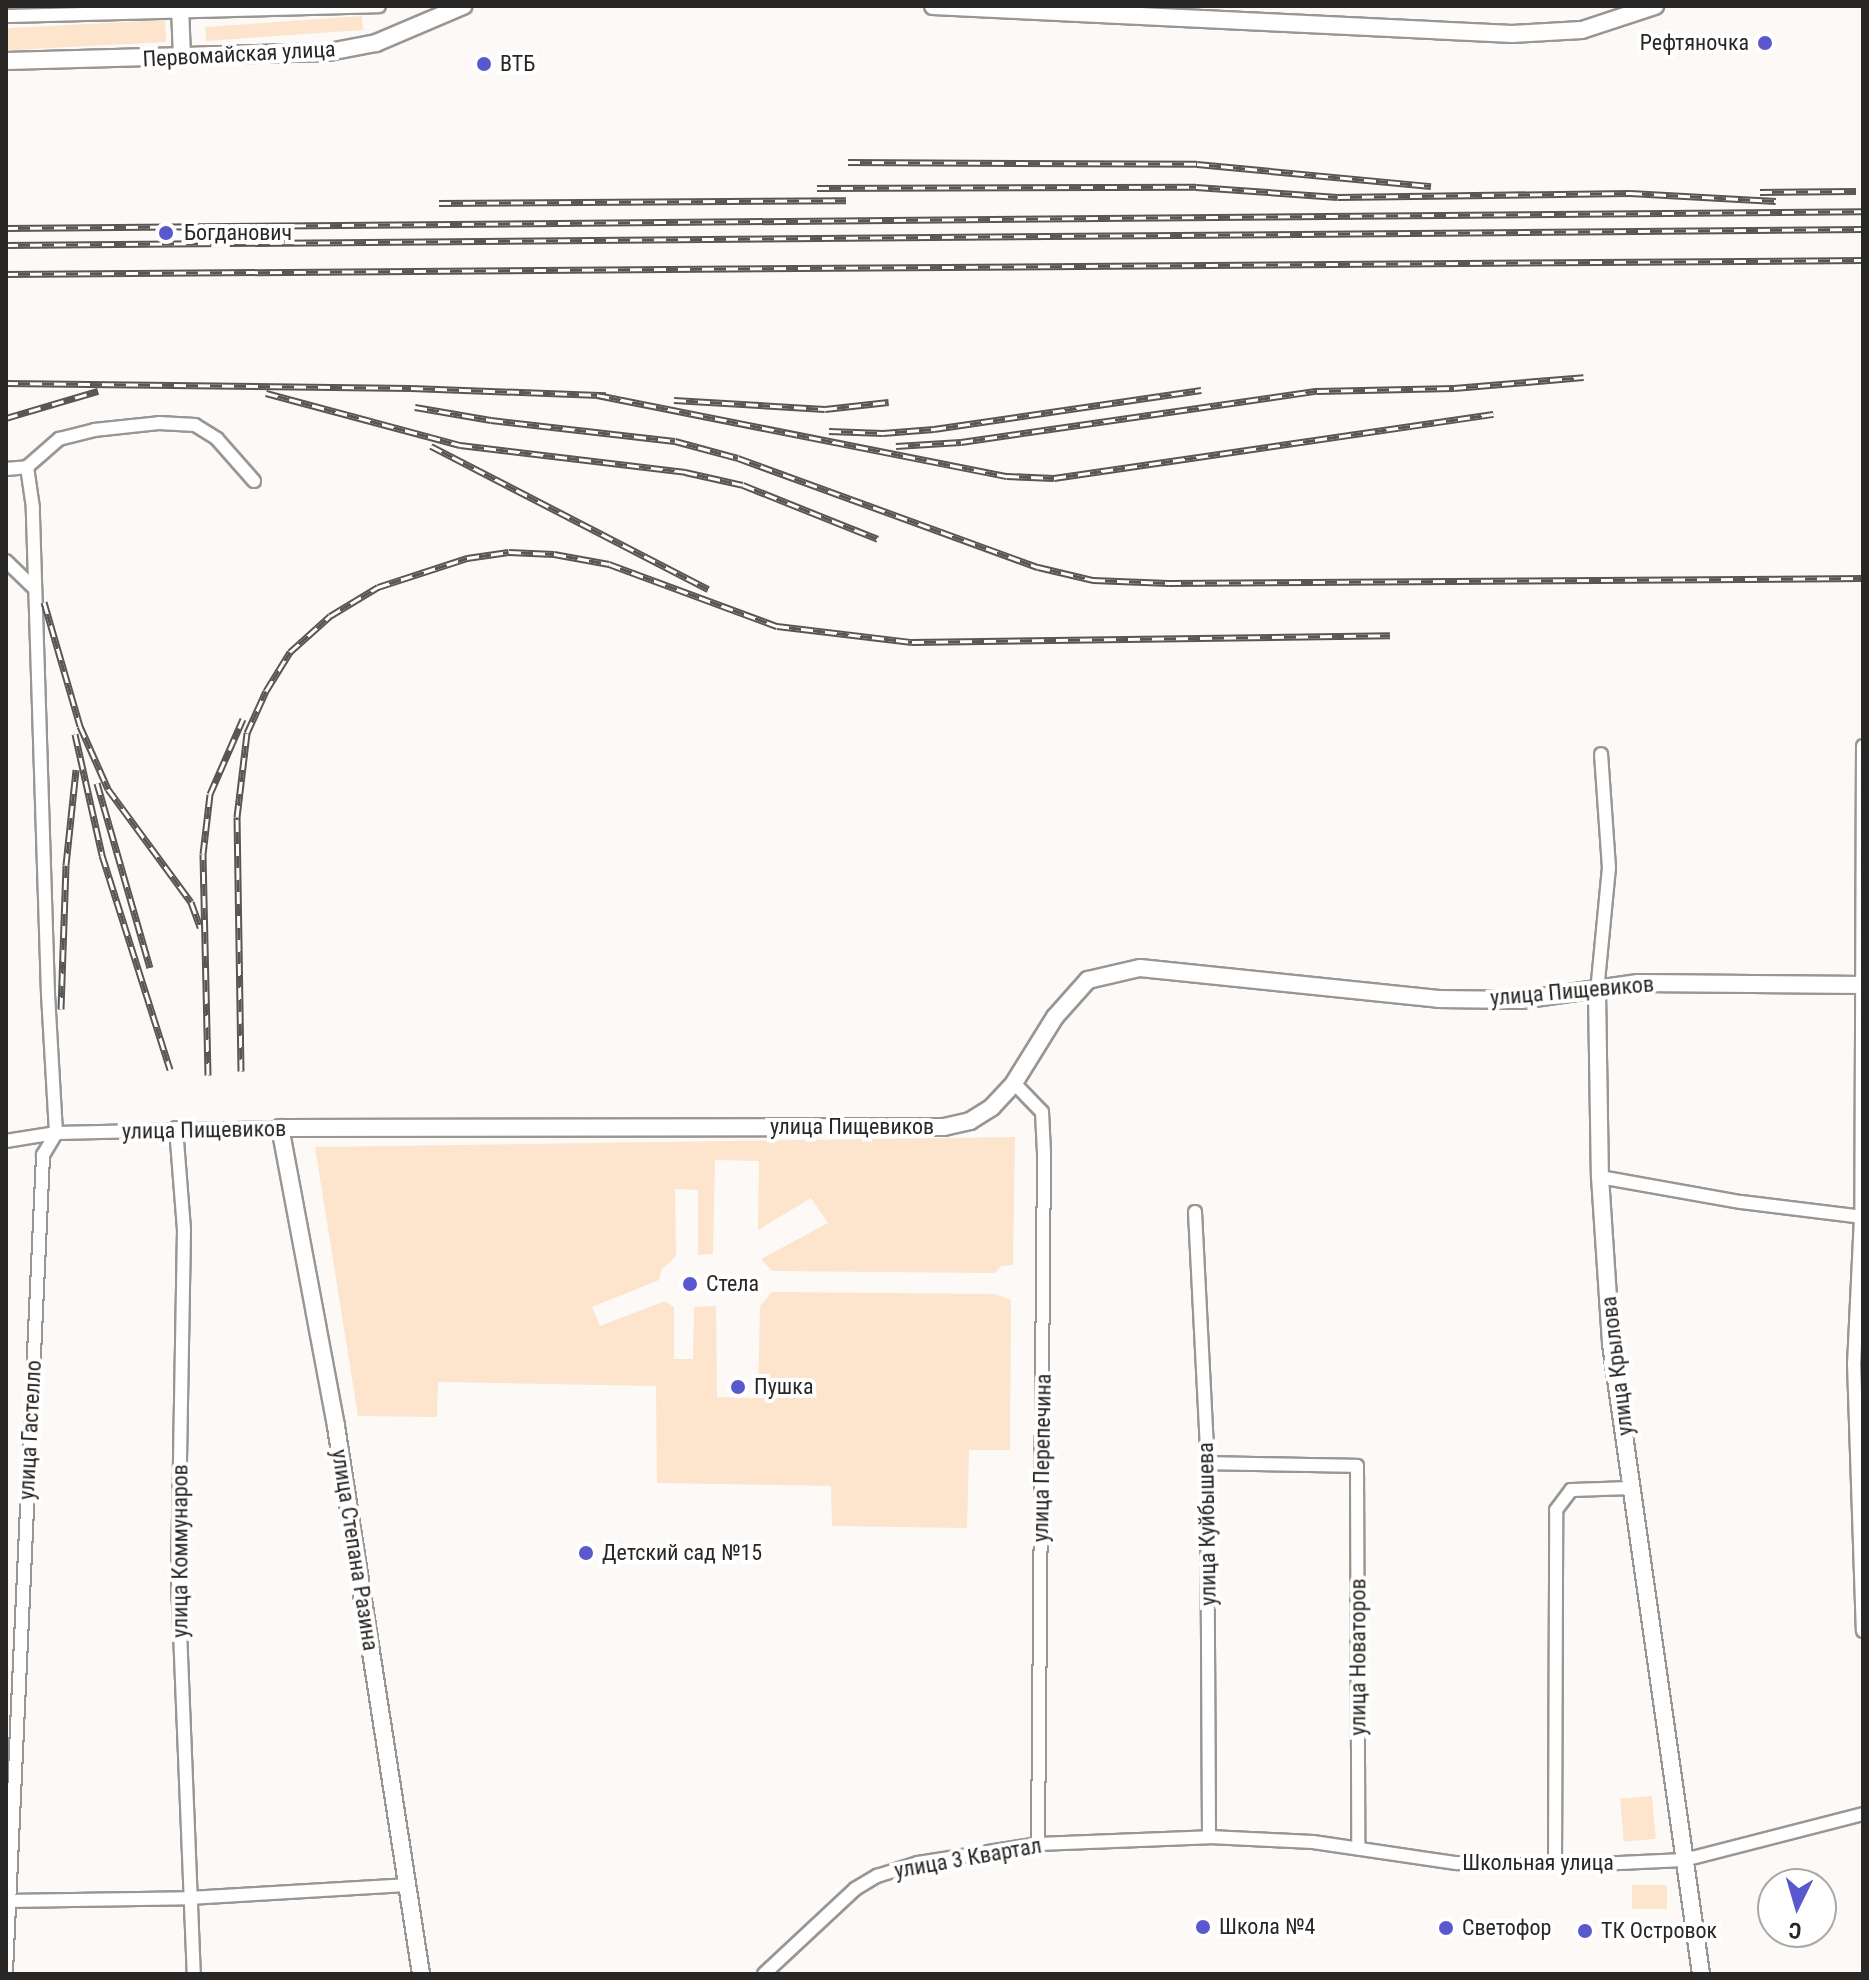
<!DOCTYPE html>
<html>
<head>
<meta charset="utf-8">
<style>
  body { margin:0 }
  #map { position:relative; width:1869px; height:1980px; overflow:hidden; background:#fcf9f6; font-family:"Roboto Condensed",sans-serif }
  div>[style] { position:absolute }
  [style*='--x'] { left:calc(var(--x)*1px); top:calc(var(--y)*1px); width:calc(var(--w)*1px); rotate:calc(var(--a)*1deg) }
  .green>* { inset:0; background:#fce5cc; transform-origin:0 0 }
  .roads { filter:drop-shadow(2px 0 #999693) drop-shadow(-2px 0 #999693) drop-shadow(0 2px #999693) drop-shadow(0 -2px #999693) }
  .street>* { height:12px; margin:-6px; padding:0 6px; transform-origin:6px; border-radius:6px; background:#fff }
  .secondary>* { height:16px; margin:-8px; padding:0 8px; transform-origin:8px; border-radius:8px; background:#fff }
  .rail>* { height:7px; margin-top:-3.5px; transform-origin:0; background:repeating-linear-gradient(90deg,#fff 0 12px,#595756 0 24px); box-sizing:border-box; border-block:2px solid #595756 }
  .dots>* { width:22px; height:22px; translate:-50% -50%; box-sizing:border-box; border:4px solid #fff; border-radius:50% }
  span { translate:-50% -50%; white-space:nowrap; text-align:center; line-height:1.15; -webkit-text-stroke:8px #fff; paint-order:stroke }
  .poi-label { font-size:22px; color:#282726 }
  .right { translate:-100% -50%; text-align:right }
  .left { translate:0 -50%; text-align:left }
  .street-label { font-size:22px; color:#282726 }
  .frame { position:absolute; inset:0; border:8px solid #282726; pointer-events:none }
  .north { position:absolute; left:1757px; top:1868px; width:80px; height:80px; box-sizing:border-box; background:#fff; border:2px solid #a9a9a8; border-radius:50%; rotate:185deg; font-size:22px; font-weight:700; line-height:32px; text-align:center; color:#282726 }
  .north::after { content:''; display:block; margin:auto; width:28px; height:36px; background:#5958cf; clip-path:polygon(50% 0,100% 100%,50% 72%,0 100%) }
</style>
</head>
<body>
<div id="map">
  <div class="green">
    <div style="left:362px;top:16px;width:14px;height:157px;rotate:86deg"></div>
    <div style="left:165px;top:20px;width:22px;height:159px;rotate:87deg"></div>
    <div style="clip-path:polygon(1015px 1137px,1013px 1265px,1001px 1266px,995px 1273px,772px 1271px,761px 1259px,828px 1223px,811px 1198px,758px 1230px,759px 1161px,715px 1160px,713px 1254px,698px 1255px,698px 1190px,675px 1189px,676px 1256px,662px 1269px,659px 1280px,592px 1307px,600px 1326px,665px 1301px,674px 1307px,674px 1359px,693px 1359px,694px 1307px,716px 1306px,717px 1397px,758px 1398px,760px 1306px,772px 1292px,994px 1294px,1011px 1300px,1010px 1450px,969px 1450px,967px 1528px,832px 1526px,831px 1486px,657px 1483px,656px 1386px,438px 1382px,437px 1417px,358px 1416px,315px 1147px)"></div>
    <div style="left:1652px;top:1796px;width:43px;height:32px;rotate:85deg"></div>
    <div style="left:1632px;top:1885px;width:35px;height:24px"></div>
  </div>
  <div class="roads">
    <div class="street">
      <div style="--x:6;--y:16;--w:373;--a:-1.5"></div>
      <div style="--x:6;--y:469;--w:21;--a:-5"></div>
      <div style="--x:6;--y:561;--w:37;--a:44"></div>
      <div style="--x:1863;--y:746;--w:471;--a:90.2"></div>
      <div style="--x:1861;--y:1217;--w:146;--a:92.7"></div>
      <div style="--x:1854;--y:1363;--w:268;--a:88.1"></div>
      <div style="--x:1597;--y:992;--w:125;--a:-84.5"></div>
      <div style="--x:1609;--y:868;--w:114;--a:-94"></div>
      <div style="--x:1014;--y:1083;--w:40;--a:46"></div>
      <div style="--x:1042;--y:1112;--w:41;--a:87.2"></div>
      <div style="--x:1044;--y:1153;--w:691;--a:90.5"></div>
      <div style="--x:176;--y:1128;--w:102;--a:85.5"></div>
      <div style="--x:184;--y:1230;--w:351;--a:91"></div>
      <div style="--x:178;--y:1581;--w:393;--a:87.7"></div>
      <div style="--x:56;--y:1133;--w:139;--a:-93.3"></div>
      <div style="--x:48;--y:994;--w:486;--a:-91.8"></div>
      <div style="--x:33;--y:508;--w:41;--a:-98.3"></div>
      <div style="--x:27;--y:467;--w:43;--a:-41.2"></div>
      <div style="--x:59;--y:439;--w:36;--a:-14"></div>
      <div style="--x:94;--y:430;--w:65;--a:-6.1"></div>
      <div style="--x:159;--y:423;--w:36;--a:3"></div>
      <div style="--x:195;--y:425;--w:26;--a:32"></div>
      <div style="--x:217;--y:439;--w:56;--a:48.6"></div>
      <div style="--x:6;--y:1141;--w:51;--a:-9.1"></div>
      <div style="--x:56;--y:1133;--w:224;--a:-1.3"></div>
      <div style="--x:1600;--y:1177;--w:143;--a:10.1"></div>
      <div style="--x:1741;--y:1202;--w:123;--a:7"></div>
      <div style="--x:1195;--y:1212;--w:238;--a:87.1"></div>
      <div style="--x:1207;--y:1450;--w:387;--a:89.7"></div>
      <div style="--x:1207;--y:1463;--w:150;--a:1.1"></div>
      <div style="--x:1357;--y:1466;--w:381;--a:89.8"></div>
      <div style="--x:1555;--y:1866;--w:356;--a:-89.8"></div>
      <div style="--x:1556;--y:1510;--w:25;--a:-53"></div>
      <div style="--x:1571;--y:1490;--w:61;--a:-1.9"></div>
      <div style="--x:7;--y:1901;--w:182;--a:-0.9"></div>
      <div style="--x:189;--y:1898;--w:217;--a:-3.4"></div>
      <div style="--x:6;--y:1971;--w:817;--a:-87.4"></div>
      <div style="--x:43;--y:1155;--w:26;--a:-59"></div>
      <div style="--x:764;--y:1974;--w:125;--a:-43"></div>
      <div style="--x:855;--y:1889;--w:26;--a:-31"></div>
      <div style="--x:877;--y:1876;--w:43;--a:-17.6"></div>
      <div style="--x:918;--y:1863;--w:121;--a:-9"></div>
      <div style="--x:1038;--y:1844;--w:171;--a:-2.3"></div>
      <div style="--x:1209;--y:1837;--w:104;--a:2.8"></div>
      <div style="--x:1313;--y:1842;--w:145;--a:8.4"></div>
      <div style="--x:1456;--y:1863;--w:99;--a:1.7"></div>
      <div style="--x:1555;--y:1866;--w:129;--a:-2.7"></div>
      <div style="--x:1684;--y:1860;--w:185;--a:-14.4"></div>
    </div>
    <div class="secondary">
      <div style="--x:180;--y:6;--w:51;--a:87.8"></div>
      <div style="--x:933;--y:6;--w:580;--a:2.77"></div>
      <div style="--x:1512;--y:34;--w:70;--a:-3.3"></div>
      <div style="--x:1582;--y:30;--w:77;--a:-18.2"></div>
      <div style="--x:6;--y:61;--w:323;--a:-1.6"></div>
      <div style="--x:329;--y:52;--w:48;--a:-10.8"></div>
      <div style="--x:376;--y:43;--w:95;--a:-23"></div>
      <div style="--x:1597;--y:992;--w:185;--a:89.1"></div>
      <div style="--x:1600;--y:1177;--w:167;--a:86.2"></div>
      <div style="--x:1611;--y:1344;--w:636;--a:81.87"></div>
      <div style="--x:421;--y:1974;--w:555;--a:-98.82"></div>
      <div style="--x:336;--y:1426;--w:303;--a:-100.6"></div>
      <div style="--x:280;--y:1128;--w:664;--a:-0.09"></div>
      <div style="--x:944;--y:1127;--w:27;--a:-13"></div>
      <div style="--x:970;--y:1121;--w:26;--a:-32"></div>
      <div style="--x:992;--y:1107;--w:33;--a:-47"></div>
      <div style="--x:1014;--y:1083;--w:78;--a:-58.2"></div>
      <div style="--x:1055;--y:1017;--w:50;--a:-48.3"></div>
      <div style="--x:1088;--y:980;--w:53;--a:-13"></div>
      <div style="--x:1140;--y:968;--w:300;--a:5.9"></div>
      <div style="--x:1438;--y:999;--w:83;--a:0.7"></div>
      <div style="--x:1521;--y:1000;--w:118;--a:-8.3"></div>
      <div style="--x:1638;--y:983;--w:225;--a:0.5"></div>
    </div>
  </div>
  <div class="rail">
    <div style="--x:848;--y:162;--w:349;--a:0.3"></div>
    <div style="--x:1197;--y:164;--w:235;--a:5.4"></div>
    <div style="--x:817;--y:188;--w:379;--a:-0.2"></div>
    <div style="--x:1196;--y:187;--w:142;--a:4"></div>
    <div style="--x:1338;--y:197;--w:292;--a:-0.8"></div>
    <div style="--x:1630;--y:193;--w:146;--a:3.1"></div>
    <div style="--x:1760;--y:192;--w:96;--a:-0.6"></div>
    <div style="--x:439;--y:203;--w:407;--a:-0.4"></div>
    <div style="--x:6;--y:228;--w:1857;--a:-0.52"></div>
    <div style="--x:6;--y:245;--w:1857;--a:-0.49"></div>
    <div style="--x:6;--y:274;--w:1857;--a:-0.43"></div>
    <div style="--x:6;--y:383;--w:405;--a:0.7"></div>
    <div style="--x:411;--y:388;--w:195;--a:2.1"></div>
    <div style="--x:266;--y:393;--w:201;--a:15"></div>
    <div style="--x:460;--y:445;--w:227;--a:6.8"></div>
    <div style="--x:685;--y:472;--w:59;--a:12.6"></div>
    <div style="--x:743;--y:485;--w:145;--a:21.8"></div>
    <div style="--x:597;--y:395;--w:418;--a:11.2"></div>
    <div style="--x:1007;--y:476;--w:47;--a:2.4"></div>
    <div style="--x:1054;--y:478;--w:444;--a:-8.3"></div>
    <div style="--x:674;--y:400;--w:151;--a:3.4"></div>
    <div style="--x:825;--y:409;--w:64;--a:-6.2"></div>
    <div style="--x:415;--y:407;--w:77;--a:9.7"></div>
    <div style="--x:491;--y:420;--w:185;--a:6.5"></div>
    <div style="--x:675;--y:441;--w:65;--a:15.1"></div>
    <div style="--x:738;--y:458;--w:319;--a:20"></div>
    <div style="--x:1038;--y:567;--w:57;--a:13.3"></div>
    <div style="--x:1093;--y:580;--w:76;--a:2.3"></div>
    <div style="--x:1169;--y:583;--w:694;--a:-0.41"></div>
    <div style="--x:6;--y:418;--w:96;--a:-16.4"></div>
    <div style="--x:829;--y:431;--w:54;--a:2.1"></div>
    <div style="--x:883;--y:433;--w:51;--a:-4.5"></div>
    <div style="--x:934;--y:429;--w:270;--a:-8.3"></div>
    <div style="--x:431;--y:446;--w:312;--a:27.3"></div>
    <div style="--x:896;--y:446;--w:65;--a:-3.5"></div>
    <div style="--x:961;--y:442;--w:360;--a:-8.2"></div>
    <div style="--x:1317;--y:391;--w:137;--a:-1.3"></div>
    <div style="--x:1454;--y:388;--w:130;--a:-4.8"></div>
    <div style="--x:44;--y:602;--w:129;--a:73.8"></div>
    <div style="--x:80;--y:726;--w:69;--a:66"></div>
    <div style="--x:108;--y:789;--w:140;--a:53.7"></div>
    <div style="--x:191;--y:902;--w:27;--a:70"></div>
    <div style="--x:75;--y:734;--w:124;--a:77.4"></div>
    <div style="--x:102;--y:855;--w:225;--a:72.4"></div>
    <div style="--x:97;--y:783;--w:192;--a:74"></div>
    <div style="--x:61;--y:1009;--w:144;--a:-88"></div>
    <div style="--x:66;--y:865;--w:96;--a:-84"></div>
    <div style="--x:241;--y:1071;--w:254;--a:-90.9"></div>
    <div style="--x:237;--y:817;--w:85;--a:-83.2"></div>
    <div style="--x:247;--y:733;--w:46;--a:-65.7"></div>
    <div style="--x:266;--y:691;--w:46;--a:-58.4"></div>
    <div style="--x:290;--y:652;--w:54;--a:-42"></div>
    <div style="--x:330;--y:616;--w:56;--a:-31.1"></div>
    <div style="--x:378;--y:587;--w:94;--a:-18"></div>
    <div style="--x:467;--y:558;--w:42;--a:-8.1"></div>
    <div style="--x:509;--y:552;--w:45;--a:2.5"></div>
    <div style="--x:554;--y:554;--w:56;--a:10.3"></div>
    <div style="--x:609;--y:564;--w:179;--a:20.3"></div>
    <div style="--x:777;--y:626;--w:136;--a:6.8"></div>
    <div style="--x:912;--y:642;--w:478;--a:-0.8"></div>
    <div style="--x:208;--y:1075;--w:221;--a:-91.3"></div>
    <div style="--x:203;--y:854;--w:60;--a:-83.3"></div>
    <div style="--x:210;--y:794;--w:82;--a:-66.3"></div>
  </div>
  <div class="dots">
    <div style="left:1765px;top:43px;background:#5958cf"></div>
    <div style="left:484px;top:64px;background:#5958cf"></div>
    <div style="left:166px;top:233px;background:#5958cf"></div>
    <div style="left:690px;top:1284px;background:#5958cf"></div>
    <div style="left:738px;top:1387px;background:#5958cf"></div>
    <div style="left:586px;top:1553px;background:#5958cf"></div>
    <div style="left:1203px;top:1927px;background:#5958cf"></div>
    <div style="left:1446px;top:1928px;background:#5958cf"></div>
    <div style="left:1585px;top:1931px;background:#5958cf"></div>
  </div>
  <div class="poi-label">
    <span class="right" style="left:1749px;top:43px">Рефтяночка</span>
    <span class="left" style="left:500px;top:64px">ВТБ</span>
    <span class="left" style="left:184px;top:233px">Богданович</span>
    <span class="left" style="left:706px;top:1284px">Стела</span>
    <span class="left" style="left:754px;top:1387px">Пушка</span>
    <span class="left" style="left:602px;top:1553px">Детский сад №15</span>
    <span class="left" style="left:1219px;top:1927px">Школа №4</span>
    <span class="left" style="left:1462px;top:1928px">Светофор</span>
    <span class="left" style="left:1601px;top:1931px">ТК Островок</span>
  </div>
  <div class="street-label">
    <span style="left:239px;top:54px;rotate:-3deg">Первомайская улица</span>
    <span style="left:1572px;top:991px;rotate:-5deg">улица Пищевиков</span>
    <span style="left:852px;top:1127px">улица Пищевиков</span>
    <span style="left:204px;top:1130px;rotate:-1deg">улица Пищевиков</span>
    <span style="left:1617px;top:1366px;rotate:-97deg">улица Крылова</span>
    <span style="left:30px;top:1430px;rotate:-87deg">улица Гастелло</span>
    <span style="left:1042px;top:1458px;rotate:-89deg">улица Перепечина</span>
    <span style="left:1207px;top:1524px;rotate:-91deg">улица Куйбышева</span>
    <span style="left:355px;top:1550px;rotate:81deg">улица Степана Разина</span>
    <span style="left:180px;top:1551px;rotate:-90deg">улица Коммунаров</span>
    <span style="left:1358px;top:1657px;rotate:-90deg">улица Новаторов</span>
    <span style="left:968px;top:1858px;rotate:-10deg">улица 3 Квартал</span>
    <span style="left:1538px;top:1863px">Школьная улица</span>
  </div>
  <div class="frame"></div>
  <div class="north">С</div>
</div>
</body>
</html>
